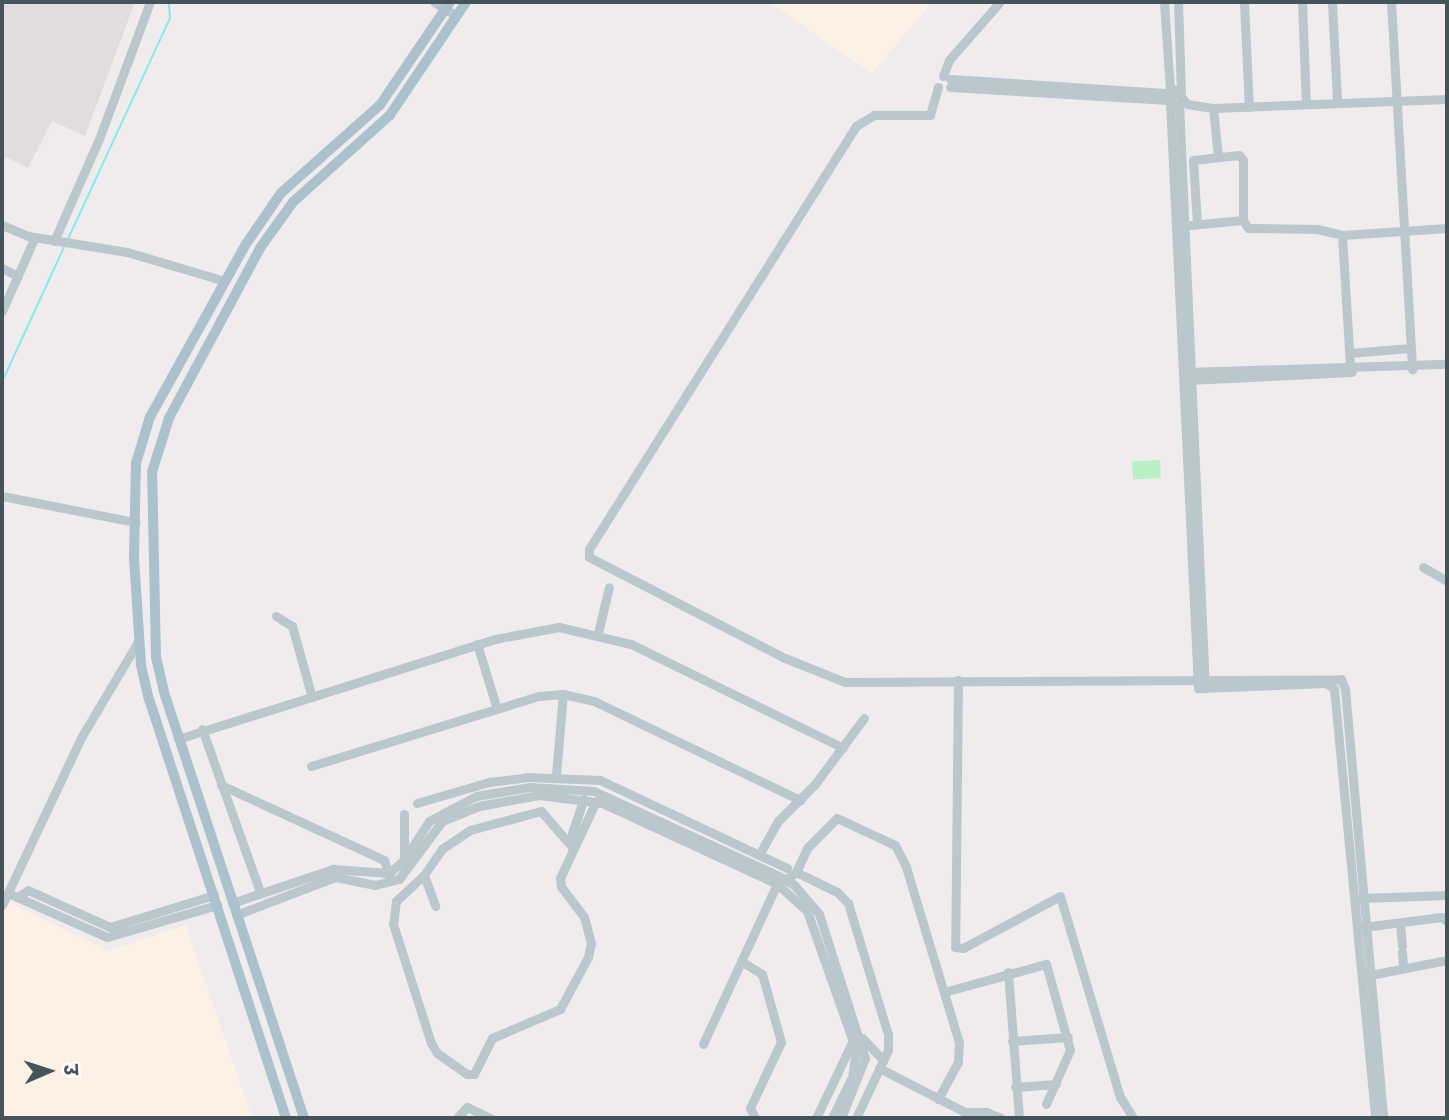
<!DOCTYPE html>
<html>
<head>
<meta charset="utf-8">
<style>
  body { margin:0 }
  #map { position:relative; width:1449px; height:1120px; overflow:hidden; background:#f0eced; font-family:Poppins,"Noto Sans Devanagari",sans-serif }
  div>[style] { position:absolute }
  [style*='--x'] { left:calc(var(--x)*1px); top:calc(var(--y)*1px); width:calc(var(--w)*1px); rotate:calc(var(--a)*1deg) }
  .commercial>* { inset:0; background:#fcf1e4 }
  .education>* { inset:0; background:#e1dddf }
  .green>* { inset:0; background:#b9efc4; transform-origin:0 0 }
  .stream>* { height:2px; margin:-1px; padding:0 1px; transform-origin:1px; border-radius:1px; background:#85eaed }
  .minor>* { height:9px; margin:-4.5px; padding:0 4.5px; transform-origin:4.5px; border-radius:4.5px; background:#bac7cd }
  .major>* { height:10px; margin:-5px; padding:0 5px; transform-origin:5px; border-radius:5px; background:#abc2cd }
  span { translate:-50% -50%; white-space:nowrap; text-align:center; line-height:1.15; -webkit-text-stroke:5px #fff; paint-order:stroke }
  .frame { position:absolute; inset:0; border:4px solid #45545a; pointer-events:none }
  .north { position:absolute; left:14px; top:1036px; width:70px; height:70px; -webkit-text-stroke:5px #fff; paint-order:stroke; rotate:87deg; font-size:19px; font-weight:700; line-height:28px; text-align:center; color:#45545a }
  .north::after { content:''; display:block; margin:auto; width:24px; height:32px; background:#45545a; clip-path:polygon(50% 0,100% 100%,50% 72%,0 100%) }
</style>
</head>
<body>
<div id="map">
  <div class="commercial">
    <div style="clip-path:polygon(768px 2px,932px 2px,872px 73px)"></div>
    <div style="clip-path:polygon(8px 902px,109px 951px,186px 925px,252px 1118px,2px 1118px,2px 914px)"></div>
  </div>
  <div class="education">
    <div style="clip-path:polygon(2px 2px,135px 2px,85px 136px,52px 121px,28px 168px,6px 157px,2px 165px)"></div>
  </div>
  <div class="green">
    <div style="left:1160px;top:460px;width:18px;height:28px;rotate:87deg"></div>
  </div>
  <div class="stream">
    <div style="--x:68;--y:239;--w:243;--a:-65.2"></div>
    <div style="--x:170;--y:18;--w:16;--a:-94"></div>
    <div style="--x:2;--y:382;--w:149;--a:-65.3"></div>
  </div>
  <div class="minor">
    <div style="--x:434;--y:2;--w:26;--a:32"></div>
    <div style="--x:1164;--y:2;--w:89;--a:86.1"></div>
    <div style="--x:1178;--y:2;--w:91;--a:88.1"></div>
    <div style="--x:1244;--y:2;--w:105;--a:87.3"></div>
    <div style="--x:1302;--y:2;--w:102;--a:87.8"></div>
    <div style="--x:1332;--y:2;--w:99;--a:87.1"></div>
    <div style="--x:1391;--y:2;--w:368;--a:86.7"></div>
    <div style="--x:943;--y:76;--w:17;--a:-69"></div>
    <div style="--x:949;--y:60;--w:77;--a:-48.7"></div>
    <div style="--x:950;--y:79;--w:219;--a:3.7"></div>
    <div style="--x:938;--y:87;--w:29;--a:106"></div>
    <div style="--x:930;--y:115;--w:56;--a:180"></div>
    <div style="--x:874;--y:115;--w:21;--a:149"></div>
    <div style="--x:856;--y:126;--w:500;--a:122.26"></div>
    <div style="--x:589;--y:549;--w:8;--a:90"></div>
    <div style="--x:589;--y:557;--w:220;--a:27.3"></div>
    <div style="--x:785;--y:658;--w:65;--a:21.8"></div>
    <div style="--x:845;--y:682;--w:496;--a:-0.3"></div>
    <div style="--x:1341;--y:679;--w:11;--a:68"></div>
    <div style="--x:1345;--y:689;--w:431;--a:84.9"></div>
    <div style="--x:950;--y:87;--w:219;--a:3.4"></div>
    <div style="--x:1170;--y:102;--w:587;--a:87.26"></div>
    <div style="--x:1179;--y:103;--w:586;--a:87.46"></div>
    <div style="--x:1174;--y:104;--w:11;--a:-124"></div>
    <div style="--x:1168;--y:95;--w:9;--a:-36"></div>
    <div style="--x:1175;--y:90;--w:18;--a:49"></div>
    <div style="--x:1187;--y:104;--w:26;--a:9"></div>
    <div style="--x:1213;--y:108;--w:234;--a:-2.2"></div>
    <div style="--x:1213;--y:108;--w:48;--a:84.1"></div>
    <div style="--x:1197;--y:224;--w:64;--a:-93.6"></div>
    <div style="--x:1193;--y:160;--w:46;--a:-6.2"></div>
    <div style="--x:1239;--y:155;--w:6;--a:51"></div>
    <div style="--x:1243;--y:160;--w:60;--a:90"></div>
    <div style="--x:1243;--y:220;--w:9;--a:58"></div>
    <div style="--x:1248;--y:228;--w:69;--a:0.8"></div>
    <div style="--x:1317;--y:229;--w:26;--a:13"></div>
    <div style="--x:2;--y:225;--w:28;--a:23"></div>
    <div style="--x:28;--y:236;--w:100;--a:9.2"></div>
    <div style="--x:127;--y:252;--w:102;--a:16.5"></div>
    <div style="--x:1191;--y:225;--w:52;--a:-5.5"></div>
    <div style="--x:54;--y:241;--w:111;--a:-66.2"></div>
    <div style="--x:99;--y:139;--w:146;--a:-69.6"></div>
    <div style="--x:2;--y:268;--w:18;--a:27"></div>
    <div style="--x:2;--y:311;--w:81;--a:-66"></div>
    <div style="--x:1350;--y:353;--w:60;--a:-4.8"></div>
    <div style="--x:1350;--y:366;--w:131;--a:-93.5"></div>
    <div style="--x:1342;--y:235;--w:105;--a:-3.8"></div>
    <div style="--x:1187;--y:372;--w:260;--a:-1.8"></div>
    <div style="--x:1188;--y:380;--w:164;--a:-2.8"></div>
    <div style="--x:2;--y:496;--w:136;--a:11.1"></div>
    <div style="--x:1423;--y:567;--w:28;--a:30"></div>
    <div style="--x:276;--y:616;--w:19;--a:32"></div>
    <div style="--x:292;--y:626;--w:74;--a:74.3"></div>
    <div style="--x:598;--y:633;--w:47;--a:-76.6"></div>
    <div style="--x:477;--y:644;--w:68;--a:72.9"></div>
    <div style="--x:958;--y:680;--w:267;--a:90.6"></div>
    <div style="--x:955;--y:947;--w:8;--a:7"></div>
    <div style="--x:963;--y:948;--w:110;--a:-28.2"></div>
    <div style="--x:1060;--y:896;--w:210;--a:73.4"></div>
    <div style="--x:1120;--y:1097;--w:25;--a:58"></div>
    <div style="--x:1201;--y:688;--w:125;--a:-2.3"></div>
    <div style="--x:1326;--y:683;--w:10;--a:37"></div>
    <div style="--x:1334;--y:689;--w:431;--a:84.5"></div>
    <div style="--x:202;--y:729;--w:173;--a:70.4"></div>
    <div style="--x:178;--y:739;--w:332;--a:-17.5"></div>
    <div style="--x:495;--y:639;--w:65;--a:-10.6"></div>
    <div style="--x:559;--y:627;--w:74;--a:13.3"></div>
    <div style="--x:631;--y:644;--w:236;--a:26.1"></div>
    <div style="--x:311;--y:766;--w:239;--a:-17.1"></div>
    <div style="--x:539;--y:696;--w:24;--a:-5"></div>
    <div style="--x:563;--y:694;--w:32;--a:13"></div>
    <div style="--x:594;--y:701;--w:229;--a:25.7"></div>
    <div style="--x:556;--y:775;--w:81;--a:-85.1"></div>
    <div style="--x:221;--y:785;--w:179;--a:24.7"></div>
    <div style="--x:384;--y:860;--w:19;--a:72"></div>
    <div style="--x:417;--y:803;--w:75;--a:-16.3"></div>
    <div style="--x:489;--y:782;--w:38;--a:-7"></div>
    <div style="--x:527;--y:777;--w:73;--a:2.4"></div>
    <div style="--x:600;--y:780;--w:207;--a:25.2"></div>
    <div style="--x:574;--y:845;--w:12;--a:-99"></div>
    <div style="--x:572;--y:833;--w:36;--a:-71"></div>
    <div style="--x:573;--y:848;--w:49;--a:-130.9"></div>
    <div style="--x:541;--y:811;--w:73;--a:165"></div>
    <div style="--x:470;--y:830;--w:34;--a:146"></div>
    <div style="--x:442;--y:849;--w:32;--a:125"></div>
    <div style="--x:424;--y:875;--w:38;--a:137"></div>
    <div style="--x:396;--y:901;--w:23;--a:97"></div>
    <div style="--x:393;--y:924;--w:125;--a:72.3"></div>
    <div style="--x:431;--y:1043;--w:12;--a:59"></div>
    <div style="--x:437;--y:1053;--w:37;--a:35"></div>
    <div style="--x:467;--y:1074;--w:7;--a:0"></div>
    <div style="--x:474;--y:1074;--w:40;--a:-63.4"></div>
    <div style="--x:492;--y:1038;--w:74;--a:-23.1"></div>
    <div style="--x:560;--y:1009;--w:59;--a:-61.7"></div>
    <div style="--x:588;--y:957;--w:14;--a:-78"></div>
    <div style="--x:591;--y:943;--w:27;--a:-105"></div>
    <div style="--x:584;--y:917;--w:38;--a:-127"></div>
    <div style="--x:561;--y:887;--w:9;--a:-96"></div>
    <div style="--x:560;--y:878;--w:85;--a:-64.9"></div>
    <div style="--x:759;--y:855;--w:39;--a:-61"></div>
    <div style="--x:778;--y:821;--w:52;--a:-45"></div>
    <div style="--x:815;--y:784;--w:82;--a:-53.4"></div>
    <div style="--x:404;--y:860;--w:46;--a:-90"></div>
    <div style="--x:796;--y:872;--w:46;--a:26"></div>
    <div style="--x:837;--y:892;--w:16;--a:45"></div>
    <div style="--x:848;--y:903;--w:138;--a:73.1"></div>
    <div style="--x:888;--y:1035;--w:15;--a:90"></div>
    <div style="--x:888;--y:1050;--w:75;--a:115.2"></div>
    <div style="--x:424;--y:875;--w:33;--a:70"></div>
    <div style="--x:785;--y:880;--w:14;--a:-36"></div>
    <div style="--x:796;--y:872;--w:26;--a:-65"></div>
    <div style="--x:807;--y:848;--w:42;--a:-45"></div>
    <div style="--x:837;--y:818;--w:64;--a:25"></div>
    <div style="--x:895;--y:845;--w:25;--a:63"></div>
    <div style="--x:906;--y:867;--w:183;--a:73.2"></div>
    <div style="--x:959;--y:1042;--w:20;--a:93"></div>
    <div style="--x:958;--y:1062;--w:42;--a:118.4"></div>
    <div style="--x:8;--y:893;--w:108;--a:24"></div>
    <div style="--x:107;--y:937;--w:115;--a:-16.2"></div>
    <div style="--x:18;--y:897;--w:12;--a:-35"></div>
    <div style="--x:28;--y:890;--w:90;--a:24.3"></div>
    <div style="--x:110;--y:927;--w:109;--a:-17.1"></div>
    <div style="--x:1361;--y:898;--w:86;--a:-2"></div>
    <div style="--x:232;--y:903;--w:107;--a:-18.6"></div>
    <div style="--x:333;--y:869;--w:56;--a:4.1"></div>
    <div style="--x:389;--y:873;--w:20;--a:-41"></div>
    <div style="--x:404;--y:860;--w:46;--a:-57.3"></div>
    <div style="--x:429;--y:821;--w:53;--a:-28"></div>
    <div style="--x:476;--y:796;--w:55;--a:-9.5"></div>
    <div style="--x:530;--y:787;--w:64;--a:3.6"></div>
    <div style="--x:594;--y:791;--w:201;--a:24.7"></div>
    <div style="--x:777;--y:875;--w:20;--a:30"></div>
    <div style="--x:794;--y:885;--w:38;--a:49"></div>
    <div style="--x:819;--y:914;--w:151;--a:72.3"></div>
    <div style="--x:865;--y:1058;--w:65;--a:111.8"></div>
    <div style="--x:2;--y:905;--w:187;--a:-64.7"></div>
    <div style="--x:82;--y:736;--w:112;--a:-59.3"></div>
    <div style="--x:236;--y:915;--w:106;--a:-21"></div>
    <div style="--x:335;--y:877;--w:41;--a:11.3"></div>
    <div style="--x:375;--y:885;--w:25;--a:-14"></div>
    <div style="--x:399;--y:879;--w:72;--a:-53.4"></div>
    <div style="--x:442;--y:821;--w:40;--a:-22"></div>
    <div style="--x:479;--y:806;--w:61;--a:-10.4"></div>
    <div style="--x:539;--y:795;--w:64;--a:7.2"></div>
    <div style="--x:602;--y:803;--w:193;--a:24.8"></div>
    <div style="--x:777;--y:884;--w:40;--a:42"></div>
    <div style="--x:807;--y:911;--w:147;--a:70.6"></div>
    <div style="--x:856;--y:1050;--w:27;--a:98"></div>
    <div style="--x:852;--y:1077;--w:46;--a:116"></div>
    <div style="--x:1400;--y:923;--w:23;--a:85"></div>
    <div style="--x:1363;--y:927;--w:79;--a:-7.3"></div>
    <div style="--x:1441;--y:917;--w:7;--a:34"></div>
    <div style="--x:1402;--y:952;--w:14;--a:86"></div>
    <div style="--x:741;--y:961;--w:25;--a:32"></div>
    <div style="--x:762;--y:974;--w:71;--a:74.4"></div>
    <div style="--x:781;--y:1042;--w:73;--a:115.2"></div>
    <div style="--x:750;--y:1108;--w:11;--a:63"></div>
    <div style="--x:1008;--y:972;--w:146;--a:85.7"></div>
    <div style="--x:1370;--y:975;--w:78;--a:-11"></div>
    <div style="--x:944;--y:992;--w:106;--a:-15.4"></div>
    <div style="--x:1046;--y:964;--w:89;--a:74.4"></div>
    <div style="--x:1070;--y:1050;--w:59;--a:114"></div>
    <div style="--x:862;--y:1038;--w:30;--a:46"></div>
    <div style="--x:1012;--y:1041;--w:56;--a:-4.1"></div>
    <div style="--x:703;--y:1044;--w:176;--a:-65.2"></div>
    <div style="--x:879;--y:1068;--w:97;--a:27.1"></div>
    <div style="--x:965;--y:1112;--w:21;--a:0"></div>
    <div style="--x:986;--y:1112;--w:16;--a:22"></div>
    <div style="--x:1015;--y:1087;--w:41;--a:-4.2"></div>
    <div style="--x:457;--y:1118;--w:15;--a:-48"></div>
    <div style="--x:467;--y:1107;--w:26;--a:25"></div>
    <div style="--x:816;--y:1118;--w:86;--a:-64.6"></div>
  </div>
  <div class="major">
    <div style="--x:286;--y:1118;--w:440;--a:-108.1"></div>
    <div style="--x:149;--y:700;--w:37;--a:-103"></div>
    <div style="--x:141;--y:664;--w:106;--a:-93.8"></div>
    <div style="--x:134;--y:558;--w:95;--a:-88.8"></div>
    <div style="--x:136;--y:463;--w:48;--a:-73.1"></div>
    <div style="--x:150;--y:417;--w:198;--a:-61"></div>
    <div style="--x:246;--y:244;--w:62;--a:-55.5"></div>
    <div style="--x:281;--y:193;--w:132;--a:-41.6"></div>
    <div style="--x:380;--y:105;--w:125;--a:-55.8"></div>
    <div style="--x:304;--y:1118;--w:444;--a:-108.2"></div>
    <div style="--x:165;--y:696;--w:40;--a:-103"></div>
    <div style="--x:156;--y:657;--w:185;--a:-91.2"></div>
    <div style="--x:152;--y:472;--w:57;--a:-72.5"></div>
    <div style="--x:169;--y:418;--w:193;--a:-61.8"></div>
    <div style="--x:260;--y:248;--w:57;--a:-54.3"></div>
    <div style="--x:293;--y:202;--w:130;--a:-41.9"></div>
    <div style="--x:390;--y:115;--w:136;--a:-56.1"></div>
  </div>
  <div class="frame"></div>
  <div class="north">उ</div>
</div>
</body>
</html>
